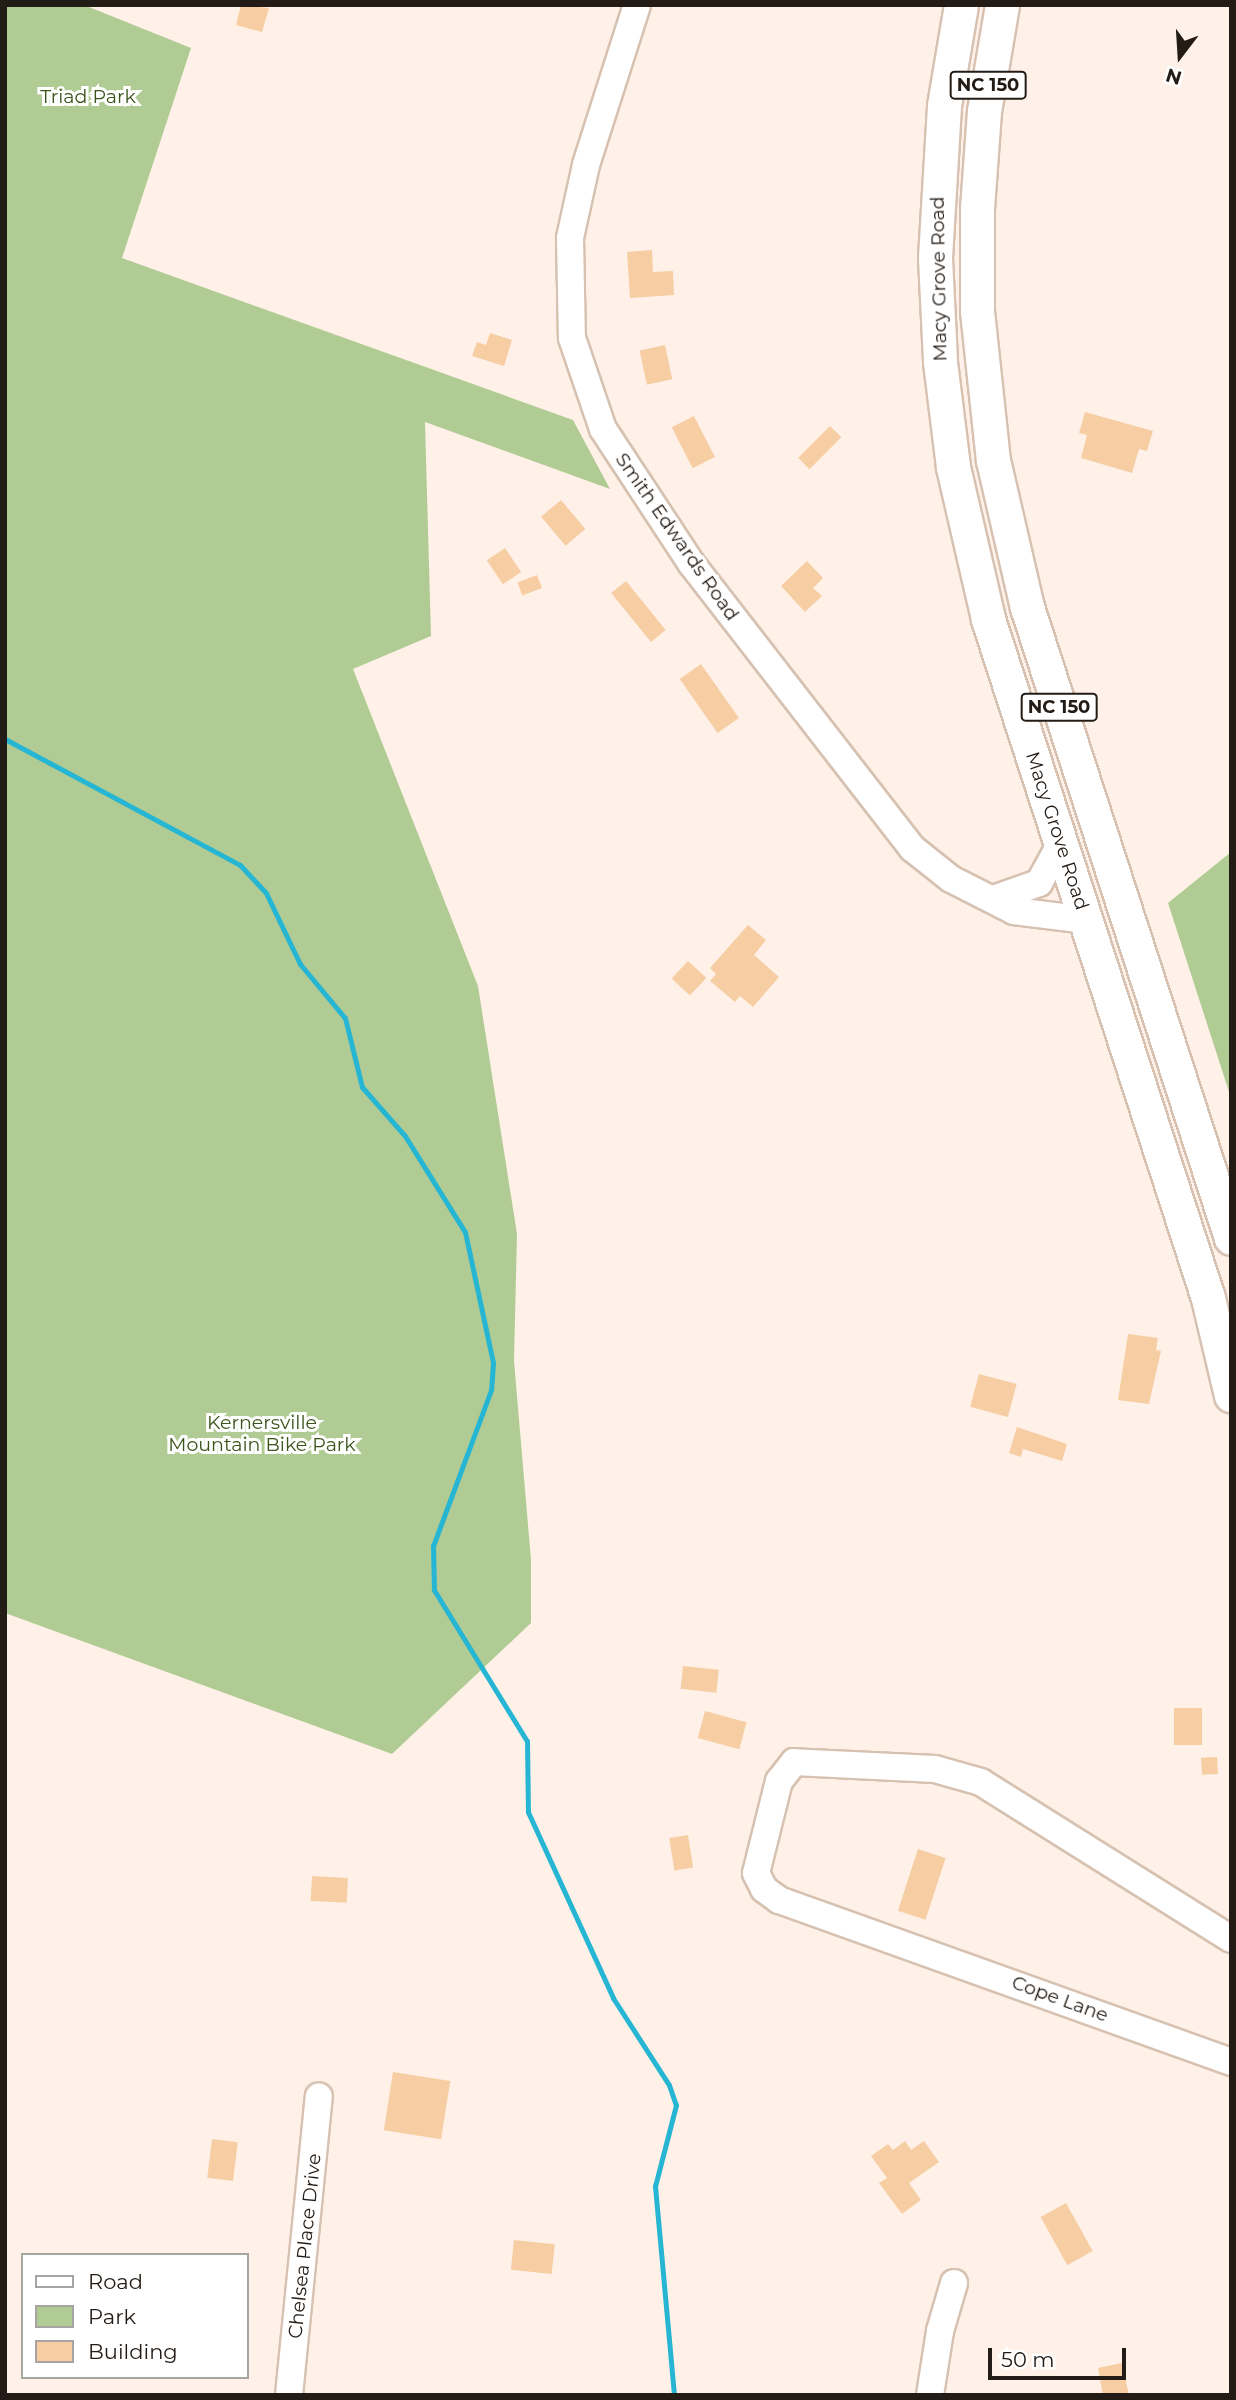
<!DOCTYPE html>
<html>
<head>
<meta charset="utf-8">
<style>
  body { margin:0 }
  #map { position:relative; width:1236px; height:2400px; overflow:hidden; background:#fff1e7; font-family:Montserrat,sans-serif }
  div>[style] { position:absolute }
  [style*='--x'] { left:calc(var(--x)*1px); top:calc(var(--y)*1px); width:calc(var(--w)*1px); rotate:calc(var(--a)*1deg) }
  .green>* { inset:0; background:#b0cc94 }
  .stream>* { height:5px; margin:-2.5px; padding:0 2.5px; transform-origin:2.5px; border-radius:2.5px; background:#26b6d4 }
  .building>* { inset:0; background:#f7cea4; transform-origin:0 0 }
  .roads { filter:drop-shadow(2px 0 #d7c1b1) drop-shadow(-2px 0 #d7c1b1) drop-shadow(0 2px #d7c1b1) drop-shadow(0 -2px #d7c1b1) }
  .minor>* { height:26px; margin:-13px; padding:0 13px; transform-origin:13px; border-radius:13px; background:#fff }
  .major>* { height:33px; margin:-16.5px; padding:0 16.5px; transform-origin:16.5px; border-radius:16.5px; background:#fff }
  span { translate:-50% -50%; white-space:nowrap; text-align:center; line-height:1.15; -webkit-text-stroke:6px #fff; paint-order:stroke }
  .shield-label span { padding:2px 5px; background:#fff; border:2px solid; border-radius:5px; -webkit-text-stroke-width:0 }
  .shield-label { font-size:18px; color:#231b15; font-weight:700 }
  .park-label { font-size:19px; color:#3b541a }
  .street-label { font-size:19px; color:#231b15 }
  .frame { position:absolute; inset:0; border:7px solid #231b15; pointer-events:none }
  .legend { position:absolute; left:21px; top:2253px; width:228px; height:126px; box-sizing:border-box; background:#fff; border:2px solid #a7a4a1; margin:0; padding:9px 12px; list-style:none; font-size:21px; color:#231b15 }
  .legend li { display:flex; align-items:center; gap:14px; height:35px }
  .legend b { width:35px; border:2px solid #a7a4a1 }
  .north { position:absolute; left:1145px; top:21px; width:70px; height:70px; -webkit-text-stroke:5px #fff; paint-order:stroke; rotate:197deg; font-size:19px; font-weight:700; line-height:28px; text-align:center; color:#231b15 }
  .north::after { content:''; display:block; margin:auto; width:24px; height:32px; background:#231b15; clip-path:polygon(50% 0,100% 100%,50% 72%,0 100%) }
  .scale { position:absolute; left:988px; top:2348px; width:138px; height:32px; box-sizing:border-box; border:4px solid #231b15; border-top:0; padding-left:9px; font-size:21px; line-height:24px; white-space:nowrap; color:#231b15; -webkit-text-stroke:5px #fff; paint-order:stroke }
</style>
</head>
<body>
<div id="map">
  <div class="green">
    <div style="clip-path:polygon(5px 5px,84px 5px,191px 48px,122px 258px,573px 420px,610px 489px,425px 422px,431px 636px,353px 669px,478px 986px,517px 1234px,514px 1361px,531px 1560px,531px 1623px,392px 1754px,5px 1613px)"></div>
    <div style="clip-path:polygon(1231px 852px,1231px 1098px,1168px 903px)"></div>
  </div>
  <div class="stream">
    <div style="--x:5;--y:739;--w:267;--a:28.2"></div>
    <div style="--x:240;--y:865;--w:38;--a:47"></div>
    <div style="--x:266;--y:893;--w:79;--a:64.4"></div>
    <div style="--x:300;--y:964;--w:70;--a:50.2"></div>
    <div style="--x:345;--y:1018;--w:71;--a:76.2"></div>
    <div style="--x:362;--y:1087;--w:65;--a:48.7"></div>
    <div style="--x:405;--y:1136;--w:113;--a:58"></div>
    <div style="--x:465;--y:1232;--w:134;--a:77.9"></div>
    <div style="--x:493;--y:1363;--w:27;--a:94"></div>
    <div style="--x:491;--y:1390;--w:166;--a:110.4"></div>
    <div style="--x:433;--y:1546;--w:44;--a:88.7"></div>
    <div style="--x:434;--y:1590;--w:177;--a:58.4"></div>
    <div style="--x:527;--y:1741;--w:71;--a:89.2"></div>
    <div style="--x:528;--y:1812;--w:205;--a:65.4"></div>
    <div style="--x:613;--y:1998;--w:103;--a:57.2"></div>
    <div style="--x:669;--y:2085;--w:21;--a:71"></div>
    <div style="--x:676;--y:2105;--w:84;--a:104.5"></div>
    <div style="--x:655;--y:2186;--w:210;--a:84.8"></div>
  </div>
  <div class="building">
    <div style="clip-path:polygon(241px 5px,269px 8px,262px 32px,236px 25px)"></div>
    <div style="clip-path:polygon(652px 250px,653px 272px,673px 271px,674px 295px,630px 298px,627px 252px)"></div>
    <div style="clip-path:polygon(490px 333px,512px 340px,504px 366px,472px 356px,477px 342px,486px 345px)"></div>
    <div style="left:665px;top:345px;width:35px;height:26px;rotate:78deg"></div>
    <div style="clip-path:polygon(1085px 412px,1153px 431px,1147px 451px,1139px 449px,1132px 473px,1081px 458px,1087px 435px,1079px 433px)"></div>
    <div style="left:694px;top:416px;width:46px;height:25px;rotate:63deg"></div>
    <div style="left:830px;top:426px;width:16px;height:45px;rotate:45deg"></div>
    <div style="left:561px;top:500px;width:38px;height:26px;rotate:50deg"></div>
    <div style="left:505px;top:548px;width:29px;height:22px;rotate:56deg"></div>
    <div style="clip-path:polygon(807px 561px,823px 578px,813px 588px,822px 596px,805px 612px,781px 586px)"></div>
    <div style="left:537px;top:575px;width:14px;height:21px;rotate:69deg"></div>
    <div style="left:626px;top:581px;width:63px;height:19px;rotate:51deg"></div>
    <div style="left:701px;top:664px;width:66px;height:26px;rotate:55deg"></div>
    <div style="clip-path:polygon(748px 925px,766px 940px,754px 955px,779px 977px,753px 1007px,740px 996px,735px 1002px,710px 981px,716px 974px,710px 968px)"></div>
    <div style="left:688px;top:961px;width:25px;height:24px;rotate:43deg"></div>
    <div style="clip-path:polygon(1128px 1334px,1158px 1338px,1156px 1350px,1161px 1351px,1149px 1404px,1118px 1400px)"></div>
    <div style="left:979px;top:1374px;width:39px;height:34px;rotate:15deg"></div>
    <div style="clip-path:polygon(1017px 1427px,1067px 1444px,1062px 1461px,1023px 1449px,1021px 1457px,1009px 1453px)"></div>
    <div style="left:683px;top:1666px;width:36px;height:23px;rotate:6deg"></div>
    <div style="left:1202px;top:1708px;width:37px;height:28px;rotate:90deg"></div>
    <div style="left:705px;top:1711px;width:43px;height:28px;rotate:15deg"></div>
    <div style="left:1217px;top:1757px;width:17px;height:16px;rotate:87deg"></div>
    <div style="left:688px;top:1835px;width:33px;height:19px;rotate:81deg"></div>
    <div style="left:918px;top:1849px;width:29px;height:65px;rotate:18deg"></div>
    <div style="left:312px;top:1876px;width:36px;height:25px;rotate:3deg"></div>
    <div style="left:393px;top:2072px;width:58px;height:59px;rotate:9deg"></div>
    <div style="left:212px;top:2139px;width:26px;height:39px;rotate:7deg"></div>
    <div style="clip-path:polygon(905px 2141px,911px 2150px,924px 2141px,939px 2162px,909px 2183px,921px 2200px,902px 2214px,879px 2183px,887px 2178px,871px 2156px,888px 2144px,893px 2150px)"></div>
    <div style="left:1066px;top:2203px;width:55px;height:29px;rotate:61deg"></div>
    <div style="left:514px;top:2240px;width:41px;height:30px;rotate:6deg"></div>
    <div style="clip-path:polygon(1122px 2363px,1129px 2395px,1103px 2395px,1098px 2368px)"></div>
  </div>
  <div class="roads">
    <div class="minor">
      <div style="--x:637;--y:5;--w:168;--a:107.7"></div>
      <div style="--x:586;--y:165;--w:75;--a:102.4"></div>
      <div style="--x:570;--y:238;--w:100;--a:88.9"></div>
      <div style="--x:572;--y:338;--w:96;--a:71.2"></div>
      <div style="--x:603;--y:429;--w:160;--a:56.7"></div>
      <div style="--x:691;--y:563;--w:361;--a:52.2"></div>
      <div style="--x:912;--y:848;--w:50;--a:38.5"></div>
      <div style="--x:951;--y:879;--w:71;--a:26.9"></div>
      <div style="--x:1014;--y:911;--w:73;--a:7.1"></div>
      <div style="--x:993;--y:899;--w:49;--a:-19.2"></div>
      <div style="--x:1039;--y:883;--w:46;--a:-61.2"></div>
      <div style="--x:1231;--y:1939;--w:295;--a:-147.9"></div>
      <div style="--x:981;--y:1782;--w:48;--a:-164.2"></div>
      <div style="--x:935;--y:1769;--w:141;--a:-177.2"></div>
      <div style="--x:794;--y:1762;--w:24;--a:128"></div>
      <div style="--x:779;--y:1781;--w:95;--a:104"></div>
      <div style="--x:756;--y:1873;--w:18;--a:63"></div>
      <div style="--x:764;--y:1889;--w:19;--a:36"></div>
      <div style="--x:779;--y:1900;--w:480;--a:19.7"></div>
      <div style="--x:289;--y:2395;--w:300;--a:-84.3"></div>
      <div style="--x:930;--y:2395;--w:65;--a:-81.1"></div>
      <div style="--x:940;--y:2331;--w:50;--a:-73.7"></div>
    </div>
    <div class="major">
      <div style="--x:961;--y:5;--w:102;--a:99.6"></div>
      <div style="--x:944;--y:106;--w:152;--a:93.4"></div>
      <div style="--x:935;--y:258;--w:104;--a:87.2"></div>
      <div style="--x:940;--y:362;--w:106;--a:82.9"></div>
      <div style="--x:953;--y:467;--w:156;--a:77"></div>
      <div style="--x:988;--y:619;--w:714;--a:72.05"></div>
      <div style="--x:1208;--y:1298;--w:100;--a:76.7"></div>
      <div style="--x:1002;--y:5;--w:108;--a:99.6"></div>
      <div style="--x:984;--y:111;--w:98;--a:94.1"></div>
      <div style="--x:977;--y:209;--w:102;--a:90"></div>
      <div style="--x:977;--y:311;--w:150;--a:83.9"></div>
      <div style="--x:993;--y:460;--w:151;--a:77"></div>
      <div style="--x:1027;--y:607;--w:663;--a:72.08"></div>
    </div>
  </div>
  <div class="shield-label">
    <span style="left:988px;top:85px">NC 150</span>
    <span style="left:1059px;top:707px">NC 150</span>
  </div>
  <div class="park-label">
    <span style="left:88px;top:97px">Triad Park</span>
    <span style="left:262px;top:1434px">Kernersville<br>Mountain Bike Park</span>
  </div>
  <div class="street-label">
    <span style="left:939px;top:279px;rotate:-91deg">Macy Grove Road</span>
    <span style="left:677px;top:537px;rotate:55deg">Smith Edwards Road</span>
    <span style="left:1057px;top:831px;rotate:72deg">Macy Grove Road</span>
    <span style="left:1060px;top:1999px;rotate:20deg">Cope Lane</span>
    <span style="left:305px;top:2246px;rotate:-84deg">Chelsea Place Drive</span>
  </div>
  <div class="frame"></div>
  <ul class="legend">
  <li><b style="height:9px;background:#fff"></b>Road</li>
  <li><b style="height:19px;background:#b0cc94"></b>Park</li>
  <li><b style="height:19px;background:#f7cea4"></b>Building</li>
  </ul>
  <div class="north">N</div>
  <div class="scale">50 m</div>
</div>
</body>
</html>
